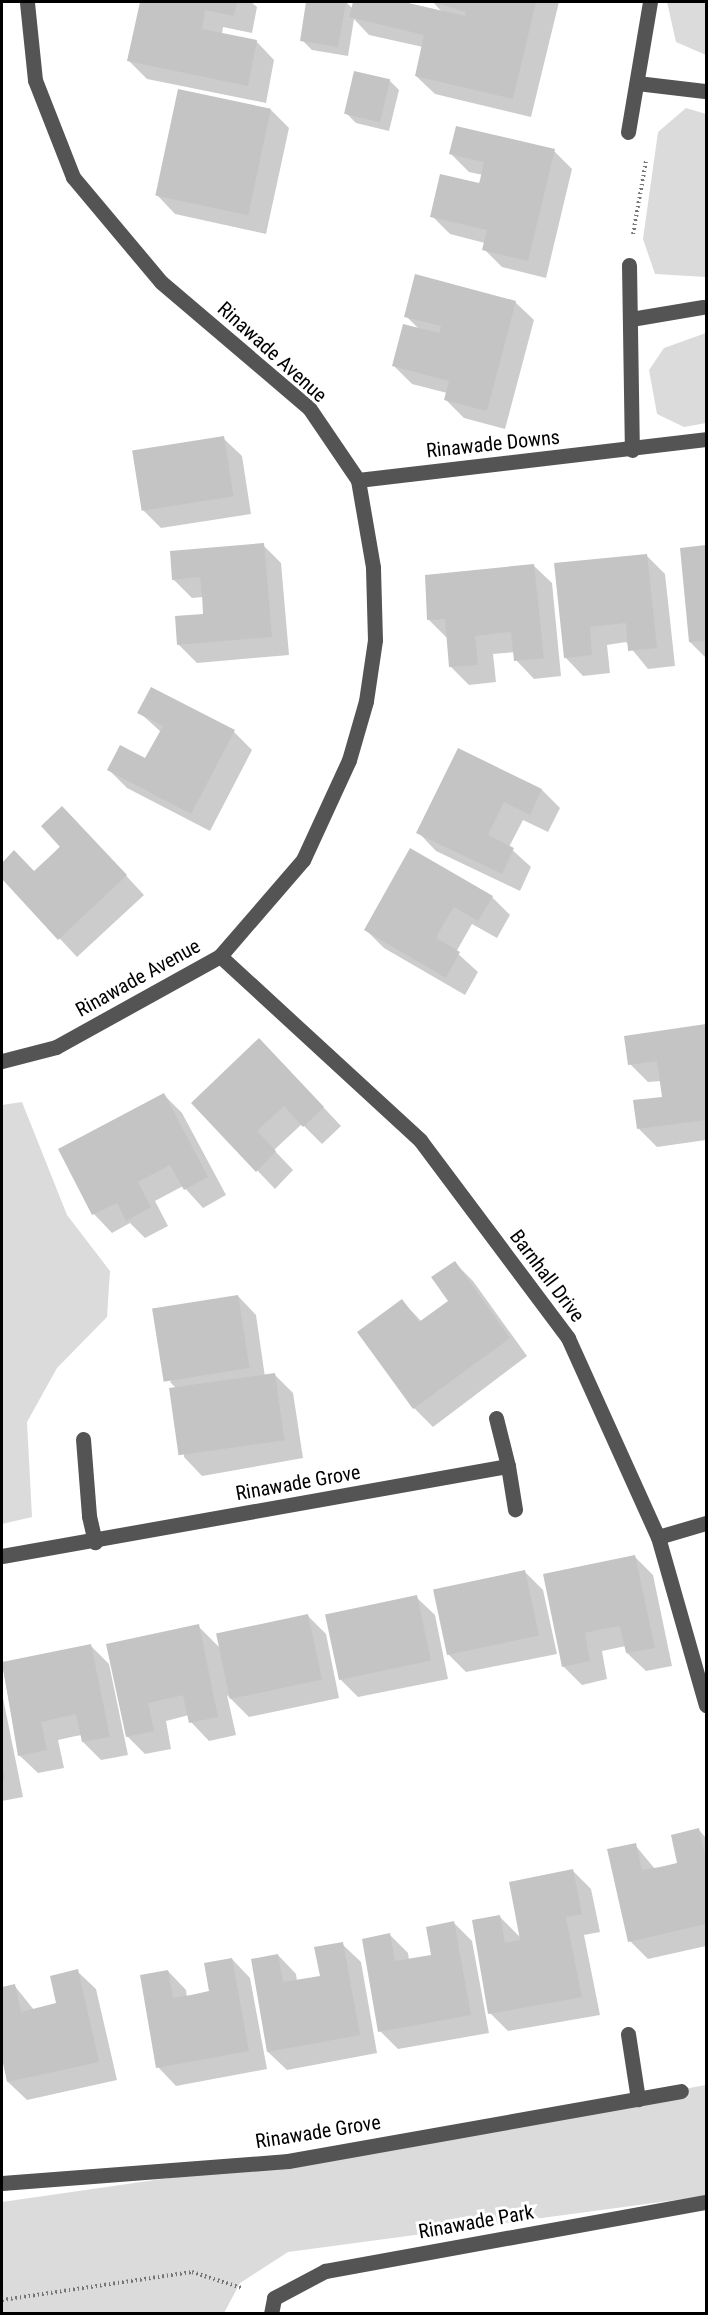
<!DOCTYPE html>
<html>
<head>
<meta charset="utf-8">
<style>
  body { margin:0 }
  #map { position:relative; width:708px; height:2315px; overflow:hidden; background:#fff; font-family:"Roboto Condensed",sans-serif }
  div>[style] { position:absolute }
  [style*='--x'] { left:calc(var(--x)*1px); top:calc(var(--y)*1px); width:calc(var(--w)*1px); rotate:calc(var(--a)*1deg) }
  .green>* { inset:0; background:#dbdbdb }
  .shadow>* { inset:0; background:#0003 }
  .building>* { inset:0; background:#c4c4c4; transform-origin:0 0 }
  .path>* { height:4px; margin-top:-2px; transform-origin:0; background:repeating-linear-gradient(90deg,#767676 0 1.5px,transparent 0 4.5px) }
  .minor>* { height:15px; margin:-7.5px; padding:0 7.5px; transform-origin:7.5px; border-radius:7.5px; background:#545454 }
  span { translate:-50% -50%; white-space:nowrap; text-align:center; line-height:1.15; -webkit-text-stroke:6px #fff; paint-order:stroke }
  .street-label { font-size:20px; color:#000 }
  .frame { position:absolute; inset:0; border:3px solid #000; pointer-events:none }
</style>
</head>
<body>
<div id="map">
  <div class="green">
    <div style="clip-path:polygon(667px 2px,706px 2px,706px 55px,676px 42px)"></div>
    <div style="clip-path:polygon(686px 108px,706px 114px,706px 277px,655px 274px,643px 239px,658px 132px)"></div>
    <div style="clip-path:polygon(706px 333px,706px 423px,684px 427px,657px 414px,649px 370px,664px 348px)"></div>
    <div style="clip-path:polygon(22px 1102px,67px 1215px,110px 1271px,107px 1317px,57px 1368px,27px 1422px,32px 1517px,2px 1524px,2px 1105px)"></div>
    <div style="clip-path:polygon(706px 2085px,706px 2196px,288px 2252px,240px 2283px,224px 2313px,2px 2313px,2px 2202px,288px 2161px)"></div>
  </div>
  <div class="shadow">
    <div style="clip-path:polygon(141px 2px,251px 2px,257px 7px,252px 33px,223px 27px,222px 34px,256px 41px,274px 60px,266px 103px,147px 79px,129px 61px)"></div>
    <div style="clip-path:polygon(308px 2px,346px 2px,353px 9px,355px 2px,398px 2px,442px 12px,433px 2px,559px 2px,531px 117px,435px 94px,416px 76px,423px 47px,369px 35px,354px 19px,348px 56px,312px 50px,302px 40px)"></div>
    <div style="clip-path:polygon(389px 80px,399px 90px,389px 131px,356px 123px,346px 113px)"></div>
    <div style="clip-path:polygon(180px 90px,271px 110px,289px 128px,266px 234px,175px 214px,157px 195px)"></div>
    <div style="clip-path:polygon(554px 151px,572px 169px,546px 278px,502px 267px,484px 249px,485px 243px,450px 234px,432px 216px,480px 185px,483px 175px,469px 172px,451px 154px)"></div>
    <div style="clip-path:polygon(515px 302px,534px 320px,505px 429px,464px 418px,446px 400px,447px 393px,412px 384px,394px 366px,419px 329px,406px 316px)"></div>
    <div style="clip-path:polygon(223px 438px,242px 456px,251px 514px,161px 528px,143px 510px)"></div>
    <div style="clip-path:polygon(263px 545px,281px 563px,289px 655px,197px 663px,178px 644px,204px 615px,203px 597px,192px 598px,173px 579px)"></div>
    <div style="clip-path:polygon(706px 547px,706px 658px,690px 642px,682px 549px)"></div>
    <div style="clip-path:polygon(647px 556px,665px 574px,675px 666px,648px 669px,626px 642px,607px 645px,610px 673px,583px 676px,565px 657px)"></div>
    <div style="clip-path:polygon(533px 565px,552px 583px,561px 676px,534px 679px,516px 660px,515px 652px,493px 654px,496px 682px,469px 685px,451px 667px,447px 638px,429px 620px)"></div>
    <div style="clip-path:polygon(139px 712px,234px 732px,252px 750px,210px 831px,127px 788px,109px 770px,146px 760px,161px 732px)"></div>
    <div style="clip-path:polygon(458px 750px,542px 790px,560px 808px,548px 832px,523px 820px,509px 847px,531px 867px,520px 891px,436px 851px,418px 832px)"></div>
    <div style="clip-path:polygon(80px 826px,144px 895px,77px 957px,2px 877px,2px 865px,14px 852px,34px 873px)"></div>
    <div style="clip-path:polygon(492px 897px,510px 915px,497px 938px,472px 924px,456px 952px,478px 972px,465px 995px,384px 948px,366px 930px)"></div>
    <div style="clip-path:polygon(706px 1026px,706px 1140px,657px 1147px,639px 1129px,663px 1098px,661px 1081px,648px 1082px,630px 1064px,626px 1037px)"></div>
    <div style="clip-path:polygon(277px 1058px,341px 1126px,322px 1144px,302px 1124px,274px 1150px,293px 1170px,275px 1189px,193px 1103px)"></div>
    <div style="clip-path:polygon(164px 1095px,182px 1113px,226px 1195px,203px 1208px,183px 1186px,155px 1201px,168px 1226px,145px 1238px,130px 1223px,112px 1233px,94px 1214px,60px 1149px)"></div>
    <div style="clip-path:polygon(455px 1263px,473px 1281px,527px 1356px,433px 1427px,414px 1408px,359px 1333px,402px 1301px,422px 1322px,451px 1301px)"></div>
    <div style="clip-path:polygon(238px 1296px,256px 1315px,265px 1377px,275px 1375px,293px 1393px,303px 1458px,202px 1476px,184px 1457px,182px 1394px,170px 1382px)"></div>
    <div style="clip-path:polygon(635px 1557px,653px 1575px,672px 1666px,646px 1671px,627px 1653px,626px 1646px,602px 1651px,607px 1679px,582px 1685px,563px 1666px,544px 1575px)"></div>
    <div style="clip-path:polygon(525px 1572px,543px 1590px,557px 1654px,466px 1672px,448px 1654px)"></div>
    <div style="clip-path:polygon(416px 1597px,435px 1615px,448px 1679px,358px 1697px,340px 1679px,327px 1616px)"></div>
    <div style="clip-path:polygon(308px 1616px,326px 1634px,339px 1698px,249px 1717px,227px 1695px,236px 1735px,209px 1741px,191px 1722px,189px 1715px,166px 1721px,171px 1749px,145px 1754px,127px 1736px,108px 1645px,198px 1626px,220px 1648px)"></div>
    <div style="clip-path:polygon(90px 1645px,109px 1664px,128px 1755px,101px 1760px,83px 1742px,82px 1735px,76px 1736px,58px 1740px,64px 1768px,38px 1773px,19px 1755px,2px 1664px)"></div>
    <div style="clip-path:polygon(2px 1693px,23px 1797px,2px 1801px)"></div>
    <div style="clip-path:polygon(699px 1830px,706px 1838px,706px 1946px,648px 1959px,630px 1941px,635px 1845px,655px 1869px,679px 1864px)"></div>
    <div style="clip-path:polygon(573px 1871px,591px 1889px,600px 1932px,584px 1935px,600px 2015px,508px 2031px,490px 2013px,500px 1917px,521px 1938px)"></div>
    <div style="clip-path:polygon(454px 1923px,472px 1941px,489px 2033px,398px 2049px,380px 2031px,390px 1935px,408px 1953px,409px 1960px,433px 1956px)"></div>
    <div style="clip-path:polygon(342px 1944px,361px 1962px,377px 2053px,287px 2070px,268px 2052px,278px 1955px,296px 1974px,297px 1981px,321px 1977px)"></div>
    <div style="clip-path:polygon(232px 1959px,250px 1978px,267px 2069px,176px 2086px,158px 2067px,168px 1971px,186px 1990px,187px 1997px,211px 1993px)"></div>
    <div style="clip-path:polygon(77px 1971px,96px 1989px,117px 2080px,27px 2100px,8px 2082px,2px 2051px,2px 1988px,14px 1985px,34px 2010px,58px 2005px)"></div>
  </div>
  <div class="building">
    <div style="clip-path:polygon(140px 2px,237px 2px,234px 16px,205px 10px,202px 29px,257px 40px,248px 86px,127px 61px)"></div>
    <div style="clip-path:polygon(306px 2px,346px 2px,338px 47px,300px 41px)"></div>
    <div style="clip-path:polygon(353px 2px,404px 2px,465px 16px,466px 12px,432px 2px,536px 2px,513px 99px,415px 76px,424px 35px,349px 17px)"></div>
    <div style="left:354px;top:71px;width:37px;height:44px;rotate:13deg"></div>
    <div style="left:178px;top:89px;width:95px;height:109px;rotate:12deg"></div>
    <div style="clip-path:polygon(456px 126px,555px 149px,528px 261px,482px 250px,487px 230px,430px 217px,440px 174px,479px 183px,480px 180px,484px 162px,449px 154px)"></div>
    <div style="clip-path:polygon(415px 274px,516px 301px,487px 411px,444px 400px,449px 381px,392px 366px,403px 324px,439px 333px,440px 330px,441px 326px,404px 317px)"></div>
    <div style="left:224px;top:436px;width:61px;height:93px;rotate:81deg"></div>
    <div style="clip-path:polygon(264px 543px,272px 637px,177px 645px,175px 616px,203px 614px,202px 595px,200px 577px,172px 580px,170px 551px)"></div>
    <div style="clip-path:polygon(706px 545px,706px 641px,689px 642px,680px 548px)"></div>
    <div style="clip-path:polygon(647px 554px,657px 648px,628px 651px,626px 623px,607px 625px,590px 627px,592px 655px,564px 658px,554px 563px)"></div>
    <div style="clip-path:polygon(534px 564px,544px 658px,514px 661px,511px 632px,475px 636px,478px 665px,449px 667px,445px 619px,427px 620px,425px 575px)"></div>
    <div style="clip-path:polygon(151px 687px,235px 730px,191px 814px,107px 770px,120px 745px,145px 758px,163px 726px,137px 713px)"></div>
    <div style="clip-path:polygon(458px 748px,542px 789px,530px 815px,504px 802px,488px 835px,514px 848px,502px 874px,416px 833px)"></div>
    <div style="clip-path:polygon(62px 806px,127px 875px,58px 940px,2px 879px,2px 863px,14px 850px,34px 871px,60px 847px,41px 826px)"></div>
    <div style="clip-path:polygon(410px 848px,493px 896px,478px 921px,454px 907px,444px 923px,436px 938px,460px 952px,446px 978px,364px 930px)"></div>
    <div style="clip-path:polygon(706px 1024px,706px 1120px,637px 1129px,633px 1100px,662px 1097px,657px 1061px,628px 1065px,624px 1036px)"></div>
    <div style="clip-path:polygon(259px 1038px,324px 1107px,303px 1127px,284px 1106px,257px 1131px,276px 1151px,256px 1172px,191px 1103px)"></div>
    <div style="clip-path:polygon(164px 1093px,208px 1177px,184px 1190px,170px 1165px,138px 1182px,151px 1207px,126px 1221px,117px 1203px,92px 1215px,58px 1149px)"></div>
    <div style="clip-path:polygon(455px 1261px,510px 1338px,413px 1409px,357px 1332px,402px 1299px,419px 1322px,448px 1301px,431px 1277px)"></div>
    <div style="left:238px;top:1295px;width:74px;height:87px;rotate:81deg"></div>
    <div style="left:275px;top:1373px;width:68px;height:107px;rotate:82deg"></div>
    <div style="clip-path:polygon(635px 1555px,655px 1648px,626px 1653px,620px 1626px,602px 1629px,585px 1633px,590px 1661px,562px 1667px,543px 1574px)"></div>
    <div style="left:525px;top:1570px;width:67px;height:94px;rotate:78deg"></div>
    <div style="left:417px;top:1595px;width:67px;height:94px;rotate:78deg"></div>
    <div style="left:308px;top:1614px;width:67px;height:94px;rotate:78deg"></div>
    <div style="clip-path:polygon(199px 1624px,218px 1717px,189px 1723px,183px 1695px,148px 1703px,154px 1731px,126px 1737px,106px 1644px)"></div>
    <div style="clip-path:polygon(91px 1644px,110px 1737px,82px 1742px,76px 1714px,58px 1718px,41px 1722px,47px 1750px,18px 1756px,2px 1662px)"></div>
    <div style="clip-path:polygon(2px 1765px,5px 1779px,2px 1780px)"></div>
    <div style="clip-path:polygon(699px 1828px,706px 1861px,706px 1924px,628px 1942px,607px 1849px,636px 1843px,642px 1870px,660px 1867px,677px 1863px,671px 1835px)"></div>
    <div style="clip-path:polygon(573px 1869px,582px 1914px,566px 1917px,582px 1997px,488px 2014px,472px 1920px,500px 1915px,505px 1943px,520px 1940px,509px 1882px)"></div>
    <div style="clip-path:polygon(454px 1921px,471px 2015px,378px 2032px,362px 1939px,390px 1933px,395px 1961px,431px 1955px,426px 1927px)"></div>
    <div style="clip-path:polygon(343px 1942px,360px 2035px,267px 2052px,251px 1959px,278px 1954px,283px 1982px,320px 1976px,314px 1947px)"></div>
    <div style="clip-path:polygon(232px 1958px,249px 2051px,156px 2068px,140px 1975px,168px 1970px,173px 1998px,191px 1995px,209px 1991px,204px 1963px)"></div>
    <div style="clip-path:polygon(78px 1969px,99px 2062px,7px 2082px,2px 2058px,2px 1987px,15px 1984px,21px 2012px,56px 2003px,50px 1976px)"></div>
  </div>
  <div class="path">
    <div style="--x:633;--y:234;--w:74;--a:-79.9"></div>
    <div style="--x:2;--y:2300;--w:192;--a:-8.4"></div>
    <div style="--x:192;--y:2272;--w:52;--a:17.7"></div>
  </div>
  <div class="minor">
    <div style="--x:637;--y:83;--w:68;--a:6.7"></div>
    <div style="--x:628;--y:132;--w:132;--a:-80.4"></div>
    <div style="--x:629;--y:265;--w:185;--a:89.1"></div>
    <div style="--x:631;--y:319;--w:73;--a:-9.5"></div>
    <div style="--x:358;--y:480;--w:350;--a:-6.7"></div>
    <div style="--x:220;--y:956;--w:272;--a:42.6"></div>
    <div style="--x:420;--y:1140;--w:247;--a:53.2"></div>
    <div style="--x:568;--y:1338;--w:218;--a:65.7"></div>
    <div style="--x:658;--y:1537;--w:175;--a:74.1"></div>
    <div style="--x:2;--y:1061;--w:56;--a:-14.5"></div>
    <div style="--x:56;--y:1047;--w:188;--a:-29"></div>
    <div style="--x:220;--y:956;--w:127;--a:-49.2"></div>
    <div style="--x:303;--y:860;--w:110;--a:-65.3"></div>
    <div style="--x:349;--y:760;--w:61;--a:-73.9"></div>
    <div style="--x:366;--y:701;--w:62;--a:-81.6"></div>
    <div style="--x:375;--y:640;--w:73;--a:-91.6"></div>
    <div style="--x:373;--y:567;--w:88;--a:-99.8"></div>
    <div style="--x:358;--y:480;--w:87;--a:-124.2"></div>
    <div style="--x:309;--y:408;--w:194;--a:-139.6"></div>
    <div style="--x:161;--y:282;--w:137;--a:-130"></div>
    <div style="--x:73;--y:177;--w:104;--a:-111.4"></div>
    <div style="--x:35;--y:80;--w:78;--a:-95.9"></div>
    <div style="--x:496;--y:1418;--w:49;--a:76"></div>
    <div style="--x:83;--y:1439;--w:77;--a:85.5"></div>
    <div style="--x:89;--y:1516;--w:27;--a:77"></div>
    <div style="--x:658;--y:1537;--w:50;--a:-16.3"></div>
    <div style="--x:2;--y:1556;--w:514;--a:-10.09"></div>
    <div style="--x:508;--y:1466;--w:44;--a:80.8"></div>
    <div style="--x:628;--y:2034;--w:66;--a:81.3"></div>
    <div style="--x:2;--y:2183;--w:287;--a:-4.4"></div>
    <div style="--x:288;--y:2161;--w:399;--a:-10.1"></div>
    <div style="--x:271;--y:2314;--w:16;--a:-79"></div>
    <div style="--x:274;--y:2298;--w:58;--a:-27.9"></div>
    <div style="--x:325;--y:2271;--w:387;--a:-10.3"></div>
  </div>
  <div class="street-label">
    <span style="left:272px;top:352px;rotate:42deg">Rinawade Avenue</span>
    <span style="left:493px;top:444px;rotate:-6deg">Rinawade Downs</span>
    <span style="left:138px;top:978px;rotate:-29deg">Rinawade Avenue</span>
    <span style="left:547px;top:1276px;rotate:53deg">Barnhall Drive</span>
    <span style="left:298px;top:1483px;rotate:-10deg">Rinawade Grove</span>
    <span style="left:318px;top:2132px;rotate:-9deg">Rinawade Grove</span>
    <span style="left:476px;top:2222px;rotate:-10deg">Rinawade Park</span>
  </div>
  <div class="frame"></div>
</div>
</body>
</html>
